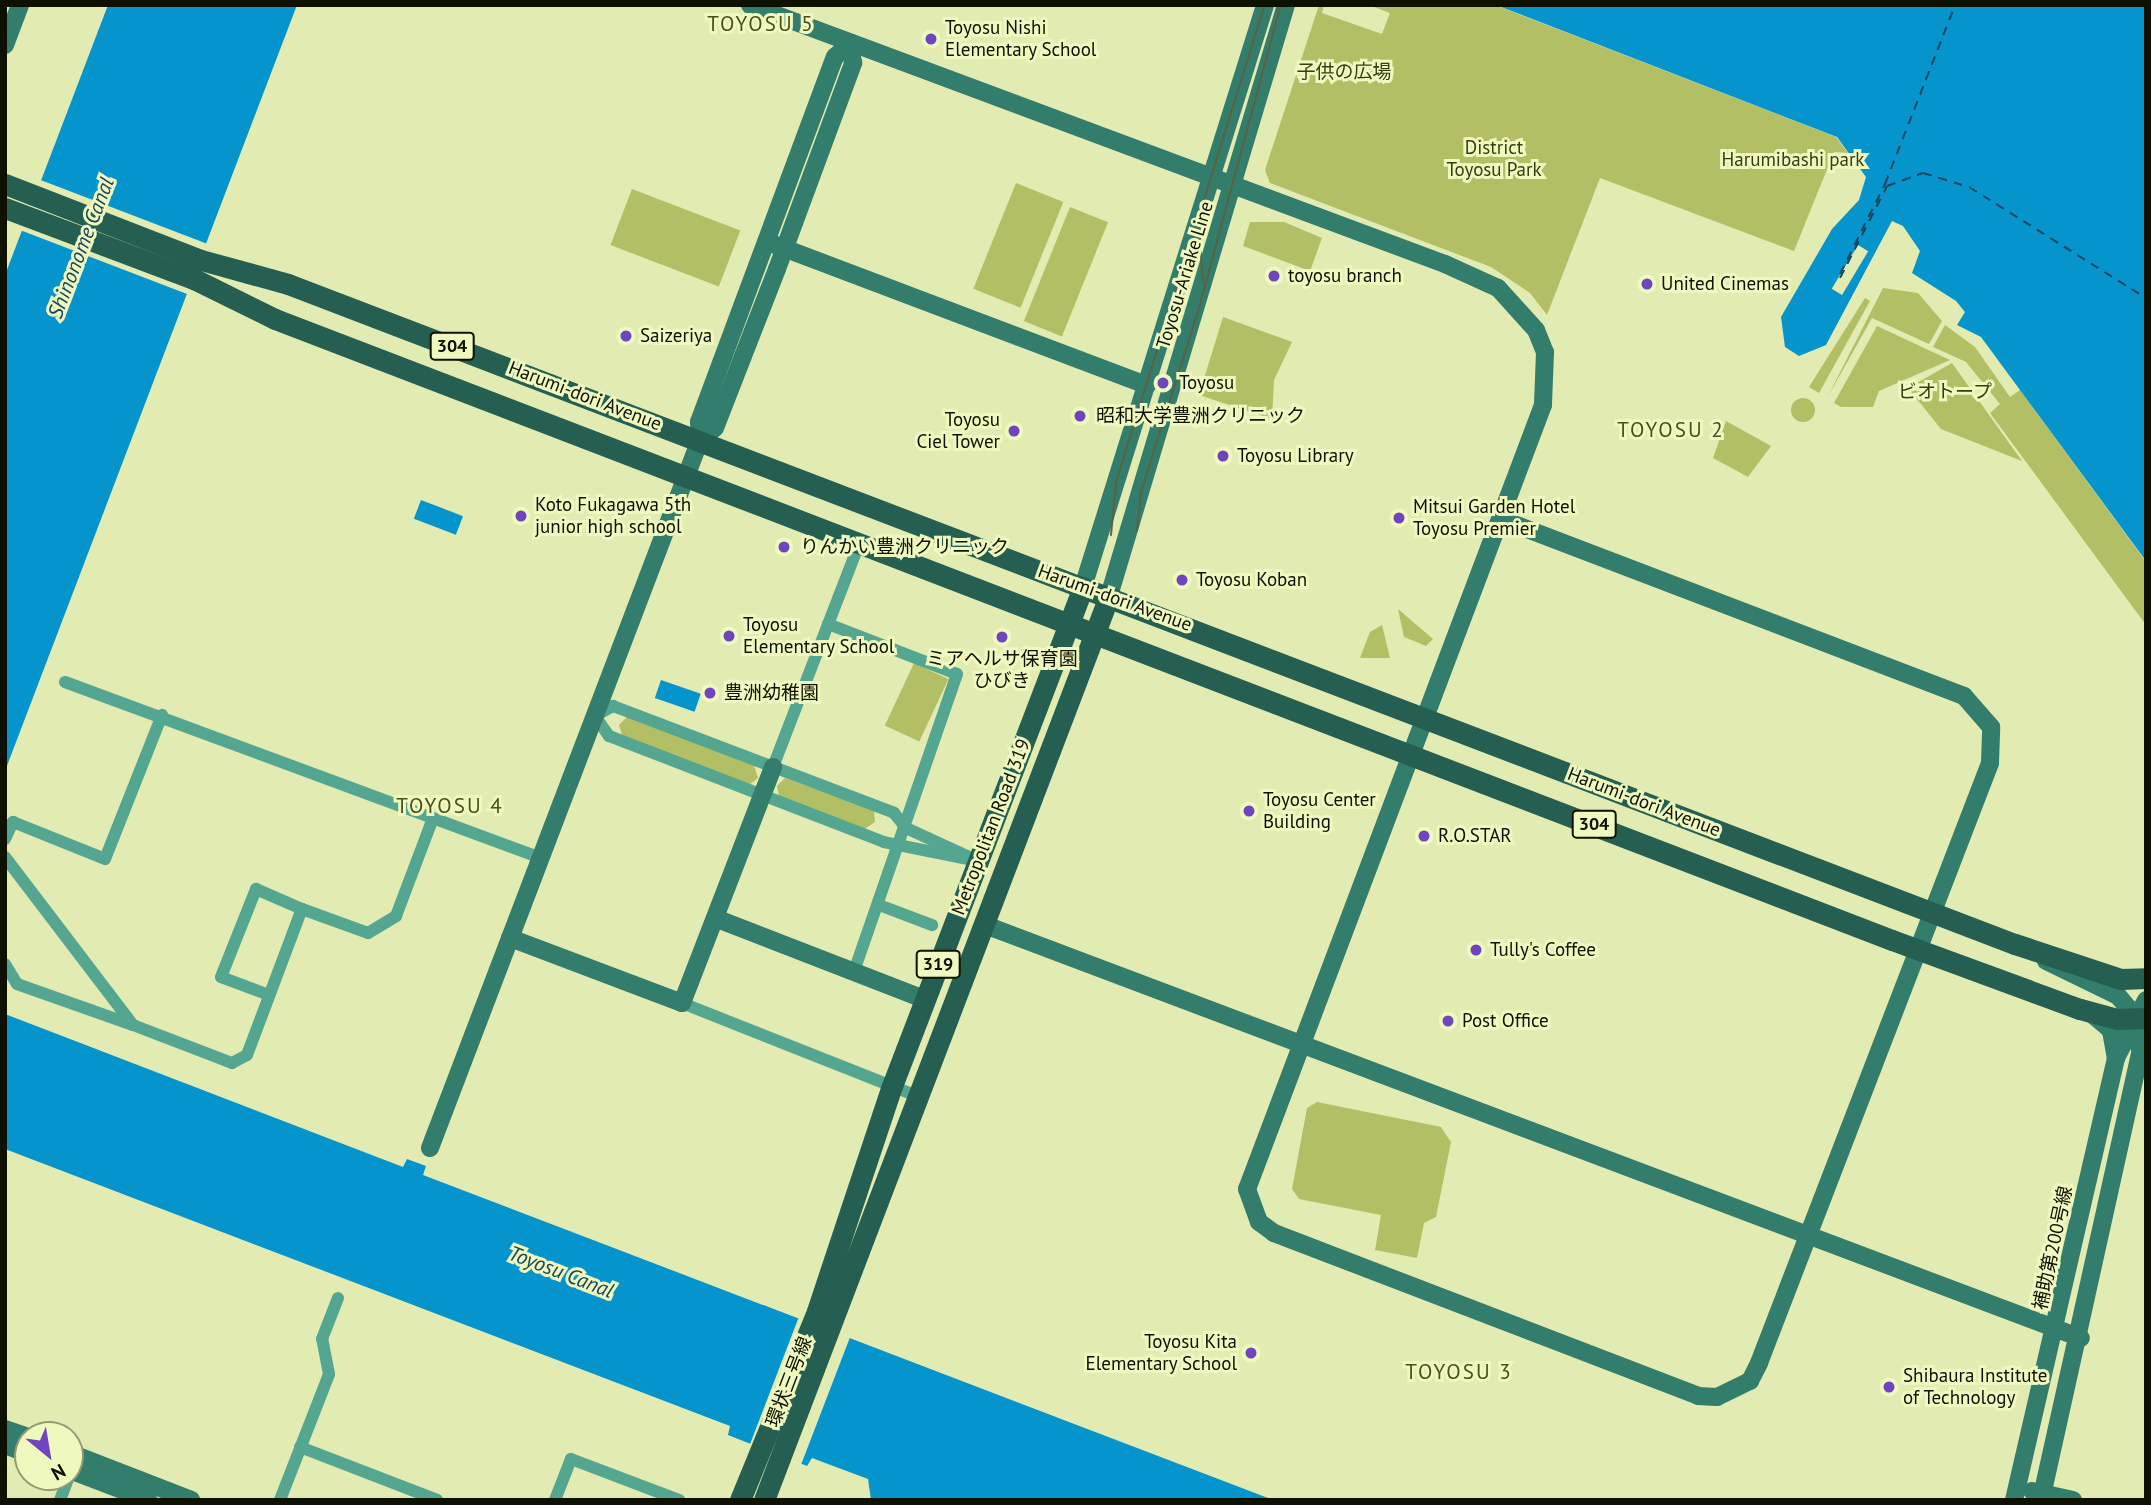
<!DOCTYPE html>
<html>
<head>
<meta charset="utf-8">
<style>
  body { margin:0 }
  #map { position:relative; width:2151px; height:1505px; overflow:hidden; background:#e2ebb1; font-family:"PT Sans","Noto Sans JP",sans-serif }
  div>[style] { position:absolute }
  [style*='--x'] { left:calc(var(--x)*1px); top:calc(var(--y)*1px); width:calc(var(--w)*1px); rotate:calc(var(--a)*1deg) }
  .green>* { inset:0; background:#b3bf65; transform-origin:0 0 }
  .round { border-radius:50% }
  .water>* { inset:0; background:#0694cd; transform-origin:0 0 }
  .pier>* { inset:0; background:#e2ebb1; transform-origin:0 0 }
  .ferry>* { height:2px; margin-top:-1px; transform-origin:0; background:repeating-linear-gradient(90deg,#16455d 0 9px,transparent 0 16px) }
  .street>* { height:12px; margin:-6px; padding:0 6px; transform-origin:6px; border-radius:6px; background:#54a691 }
  .secondary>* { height:18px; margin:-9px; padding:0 9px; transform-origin:9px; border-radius:9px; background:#337d6c }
  .primary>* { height:21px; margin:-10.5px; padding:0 10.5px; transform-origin:10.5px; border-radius:10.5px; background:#245f51 }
  .tram>* { height:2px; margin:-1px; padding:0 1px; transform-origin:1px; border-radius:1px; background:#5c6141 }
  .dots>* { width:19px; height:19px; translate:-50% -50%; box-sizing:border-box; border:4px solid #eff8be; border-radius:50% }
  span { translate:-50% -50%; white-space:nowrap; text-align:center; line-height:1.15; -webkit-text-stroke:6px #eff8be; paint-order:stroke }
  .shield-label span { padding:2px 5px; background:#eff8be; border:2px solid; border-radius:5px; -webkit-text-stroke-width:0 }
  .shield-label { font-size:18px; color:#0e1000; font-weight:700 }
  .poi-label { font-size:19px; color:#0e1000 }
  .left { translate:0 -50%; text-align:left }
  .right { translate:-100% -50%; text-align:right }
  .park-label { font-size:19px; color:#383d11 }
  .street-label { font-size:19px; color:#0e1000 }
  .neighbourhood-label { font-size:21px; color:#494f19; letter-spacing:2px }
  .water-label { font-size:21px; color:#16455d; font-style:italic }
  .frame { position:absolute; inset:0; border:7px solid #0e1000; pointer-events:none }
  .north { position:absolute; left:14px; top:1421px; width:70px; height:70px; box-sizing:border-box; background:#eff8be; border:2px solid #959b72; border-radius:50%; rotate:150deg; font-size:19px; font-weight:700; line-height:28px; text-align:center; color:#0e1000 }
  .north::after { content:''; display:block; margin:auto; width:24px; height:32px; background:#6f45bd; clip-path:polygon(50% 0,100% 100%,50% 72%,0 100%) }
</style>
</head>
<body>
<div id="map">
  <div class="green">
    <div style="clip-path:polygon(1319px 5px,1324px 5px,1322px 13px,1382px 34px,1390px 13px,1369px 5px,1495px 5px,1836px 137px,1848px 153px,1834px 152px,1794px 251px,1600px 178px,1547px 315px,1530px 293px,1491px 267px,1270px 183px,1265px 170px)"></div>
    <div style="left:1016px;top:183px;width:51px;height:114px;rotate:22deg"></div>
    <div style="left:632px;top:189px;width:116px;height:60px;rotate:21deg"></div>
    <div style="left:1070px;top:207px;width:41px;height:123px;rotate:22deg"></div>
    <div style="clip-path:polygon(1250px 222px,1284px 222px,1322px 238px,1310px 271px,1243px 246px)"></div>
    <div style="clip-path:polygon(1883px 288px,1918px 293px,1942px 321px,1929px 344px,1872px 318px,1827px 398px)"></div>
    <div style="clip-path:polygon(1865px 298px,1870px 301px,1819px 393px,1809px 387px)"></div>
    <div style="clip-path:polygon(1223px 317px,1292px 342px,1274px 380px,1272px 419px,1199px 395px)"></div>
    <div style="clip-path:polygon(1945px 325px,1975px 347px,2010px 397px,2020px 390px,2146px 562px,2146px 625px,1990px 413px,2000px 404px,1966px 362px,1933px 347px)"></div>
    <div style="clip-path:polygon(1877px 326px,1950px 360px,1879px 391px,1873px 407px,1841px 407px,1834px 403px)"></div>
    <div style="clip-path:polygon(1952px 363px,2022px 461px,1941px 429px,1908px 388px)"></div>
    <div class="round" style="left:1791px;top:398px;width:24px;height:24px"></div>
    <div style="clip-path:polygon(1726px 421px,1771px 446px,1748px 477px,1713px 458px)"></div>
    <div style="clip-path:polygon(1398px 609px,1433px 639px,1426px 646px,1404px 637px)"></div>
    <div style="clip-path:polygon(1382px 625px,1390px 658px,1360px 658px,1370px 632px)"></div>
    <div style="left:914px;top:663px;width:38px;height:69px;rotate:25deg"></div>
    <div style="clip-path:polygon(627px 717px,754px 765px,758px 778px,749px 785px,623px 738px,619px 725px)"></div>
    <div style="clip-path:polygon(785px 778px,874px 811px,875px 822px,863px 830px,779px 796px,777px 786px)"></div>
    <div style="clip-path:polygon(1317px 1102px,1441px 1127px,1451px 1142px,1436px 1217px,1424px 1223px,1417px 1258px,1375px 1250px,1381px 1215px,1299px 1199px,1292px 1189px,1307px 1108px)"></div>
  </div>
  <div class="water">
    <div style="clip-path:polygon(108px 5px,297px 5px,5px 771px,5px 275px)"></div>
    <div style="clip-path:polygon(1496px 5px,2146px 5px,2146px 561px,1981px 337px,1957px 325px,1965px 312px,1956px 301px,1912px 273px,1920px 251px,1903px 226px,1892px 221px,1826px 345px,1799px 356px,1785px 347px,1781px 317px,1832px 229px,1859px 200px,1866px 177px,1837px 137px)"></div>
    <div style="left:421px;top:500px;width:45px;height:20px;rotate:21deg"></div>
    <div style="left:661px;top:680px;width:42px;height:19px;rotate:19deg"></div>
    <div style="clip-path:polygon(5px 1014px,403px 1167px,407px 1159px,426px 1166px,423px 1175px,1273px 1500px,871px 1500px,868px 1479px,812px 1458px,807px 1466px,728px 1435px,730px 1426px,5px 1149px)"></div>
  </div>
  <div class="pier">
    <div style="left:38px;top:179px;width:181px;height:54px;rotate:21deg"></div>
    <div style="left:1858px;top:245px;width:12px;height:51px;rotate:31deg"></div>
    <div style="left:800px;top:1314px;width:55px;height:142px;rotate:21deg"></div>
  </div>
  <div class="ferry">
    <div style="--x:1840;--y:274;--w:101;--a:-63.4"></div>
    <div style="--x:1885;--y:184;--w:192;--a:-68.6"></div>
    <div style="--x:1840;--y:278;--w:103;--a:-62.9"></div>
    <div style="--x:1887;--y:186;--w:38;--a:-20"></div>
    <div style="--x:1923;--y:173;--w:48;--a:16.9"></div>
    <div style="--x:1969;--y:187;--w:209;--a:32.1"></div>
  </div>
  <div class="street">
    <div style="--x:828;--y:624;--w:138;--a:21.2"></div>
    <div style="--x:957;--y:674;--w:315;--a:109.1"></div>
    <div style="--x:65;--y:682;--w:507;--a:20.29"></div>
    <div style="--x:613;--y:706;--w:301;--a:20.8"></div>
    <div style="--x:894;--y:813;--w:19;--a:51"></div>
    <div style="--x:906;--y:828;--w:79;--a:24.6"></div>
    <div style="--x:978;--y:861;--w:96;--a:-168.6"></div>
    <div style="--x:884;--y:842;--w:295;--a:-158.9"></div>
    <div style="--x:609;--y:736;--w:24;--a:-125"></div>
    <div style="--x:595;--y:716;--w:21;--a:-29"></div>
    <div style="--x:773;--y:767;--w:241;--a:-68.9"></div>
    <div style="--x:5;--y:839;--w:19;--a:-65"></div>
    <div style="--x:13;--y:822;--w:99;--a:21.9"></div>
    <div style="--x:105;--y:859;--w:155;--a:-68.4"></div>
    <div style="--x:5;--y:857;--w:211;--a:52.7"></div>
    <div style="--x:133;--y:1025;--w:106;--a:21"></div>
    <div style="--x:232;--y:1063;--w:17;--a:-28"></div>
    <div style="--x:247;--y:1055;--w:156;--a:-69.4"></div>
    <div style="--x:302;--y:909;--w:70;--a:20"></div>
    <div style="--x:368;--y:933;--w:33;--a:-31"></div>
    <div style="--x:396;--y:916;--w:105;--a:-69.3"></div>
    <div style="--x:879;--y:905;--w:57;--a:20.7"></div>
    <div style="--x:5;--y:964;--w:23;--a:59"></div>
    <div style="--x:17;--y:984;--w:123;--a:19.5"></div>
    <div style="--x:269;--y:995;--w:51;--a:-159.4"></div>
    <div style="--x:221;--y:977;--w:95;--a:-68.3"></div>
    <div style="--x:256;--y:889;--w:50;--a:23.5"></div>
    <div style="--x:682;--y:1003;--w:255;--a:21.6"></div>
    <div style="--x:300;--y:1447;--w:147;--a:21.1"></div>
    <div style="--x:60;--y:1500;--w:25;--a:-69"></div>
    <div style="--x:280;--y:1500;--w:135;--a:-68.7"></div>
    <div style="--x:329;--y:1374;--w:36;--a:-101"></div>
    <div style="--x:322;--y:1339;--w:44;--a:-68.7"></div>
    <div style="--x:555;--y:1500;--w:44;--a:-68.7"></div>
    <div style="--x:571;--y:1459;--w:116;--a:20.8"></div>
  </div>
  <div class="secondary">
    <div style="--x:750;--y:5;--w:742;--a:20.44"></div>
    <div style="--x:1445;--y:264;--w:58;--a:24.4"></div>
    <div style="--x:1498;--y:288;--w:57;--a:47.9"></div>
    <div style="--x:1536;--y:330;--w:24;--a:68"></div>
    <div style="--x:1545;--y:352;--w:53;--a:92.2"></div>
    <div style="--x:1543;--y:405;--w:838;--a:110.68"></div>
    <div style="--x:1247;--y:1189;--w:35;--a:70"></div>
    <div style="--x:1259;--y:1222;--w:19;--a:36"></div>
    <div style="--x:1274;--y:1233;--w:454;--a:21"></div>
    <div style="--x:1698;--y:1396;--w:19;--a:3"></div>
    <div style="--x:1717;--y:1397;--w:37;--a:-26"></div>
    <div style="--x:1750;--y:1381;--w:20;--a:-63"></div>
    <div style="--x:1759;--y:1363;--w:643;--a:-68.94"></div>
    <div style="--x:1990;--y:763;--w:36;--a:-88"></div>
    <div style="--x:1991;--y:727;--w:41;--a:-131.1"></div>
    <div style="--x:1964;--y:696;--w:496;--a:-159.1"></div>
    <div style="--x:5;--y:45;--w:43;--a:-69.4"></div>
    <div style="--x:773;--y:244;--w:400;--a:20.7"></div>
    <div style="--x:700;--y:440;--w:19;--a:-39"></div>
    <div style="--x:715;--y:428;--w:171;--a:-68.7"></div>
    <div style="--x:777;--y:269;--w:220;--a:-69.7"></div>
    <div style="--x:853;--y:63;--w:20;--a:-99"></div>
    <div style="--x:1083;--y:587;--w:610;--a:-72.63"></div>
    <div style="--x:1109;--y:596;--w:617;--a:-73.33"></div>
    <div style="--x:715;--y:918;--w:224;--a:21.2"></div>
    <div style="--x:985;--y:925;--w:1171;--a:20.65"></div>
    <div style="--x:510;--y:938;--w:184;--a:20.7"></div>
    <div style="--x:682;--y:1003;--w:253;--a:-68.9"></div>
    <div style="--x:2046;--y:961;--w:80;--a:25.9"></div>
    <div style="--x:2118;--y:996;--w:38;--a:49"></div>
    <div style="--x:2117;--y:1056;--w:63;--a:-62.6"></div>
    <div style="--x:430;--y:1148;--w:758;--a:-69.13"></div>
    <div style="--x:700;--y:440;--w:18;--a:-93"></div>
    <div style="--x:699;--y:422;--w:390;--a:-69.6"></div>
    <div style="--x:835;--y:57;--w:21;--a:-43"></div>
    <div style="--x:5;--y:1429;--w:24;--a:19"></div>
    <div style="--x:5;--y:1445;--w:25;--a:21"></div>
    <div style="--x:70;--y:1453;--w:130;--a:21.2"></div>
    <div style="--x:70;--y:1470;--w:84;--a:21"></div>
    <div style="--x:2032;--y:1491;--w:42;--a:12.4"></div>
    <div style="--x:2014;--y:1500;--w:453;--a:-77"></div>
    <div style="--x:2116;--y:1059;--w:29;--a:-100"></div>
    <div style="--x:2111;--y:1030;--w:26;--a:-140"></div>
    <div style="--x:2041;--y:1500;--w:458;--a:-77.5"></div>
    <div style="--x:2140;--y:1053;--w:31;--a:-90"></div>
  </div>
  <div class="primary">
    <div style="--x:5;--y:184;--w:210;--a:21.2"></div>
    <div style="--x:201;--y:260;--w:90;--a:15.4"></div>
    <div style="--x:288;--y:284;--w:1849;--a:20.92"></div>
    <div style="--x:2015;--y:944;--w:112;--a:18.3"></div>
    <div style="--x:2121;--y:979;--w:25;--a:-2"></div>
    <div style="--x:5;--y:208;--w:202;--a:20.6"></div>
    <div style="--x:194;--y:279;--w:90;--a:26.3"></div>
    <div style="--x:275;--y:319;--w:1732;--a:21.01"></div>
    <div style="--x:1892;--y:940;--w:200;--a:20.2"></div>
    <div style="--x:2080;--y:1009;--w:38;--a:15"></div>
    <div style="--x:2117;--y:1019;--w:29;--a:-2"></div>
    <div style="--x:740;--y:1500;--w:204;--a:-67.8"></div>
    <div style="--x:817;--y:1311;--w:237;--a:-71.6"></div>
    <div style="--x:892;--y:1086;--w:534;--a:-69.05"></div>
    <div style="--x:764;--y:1500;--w:968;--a:-69.11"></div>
  </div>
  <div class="tram">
    <div style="--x:1199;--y:228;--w:53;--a:85.7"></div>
    <div style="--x:1137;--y:531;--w:39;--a:-84"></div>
    <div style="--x:1141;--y:492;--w:193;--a:-72.5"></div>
    <div style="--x:1199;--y:308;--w:314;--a:-74.9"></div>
    <div style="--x:1111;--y:535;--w:53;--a:-84.6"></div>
    <div style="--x:1116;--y:482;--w:500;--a:-72.7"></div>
  </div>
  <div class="dots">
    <div style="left:931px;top:39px;background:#6f45bd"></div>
    <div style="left:1274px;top:276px;background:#6f45bd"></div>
    <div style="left:1647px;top:284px;background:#6f45bd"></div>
    <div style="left:626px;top:336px;background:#6f45bd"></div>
    <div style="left:1163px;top:383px;background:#6f45bd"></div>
    <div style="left:1080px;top:416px;background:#6f45bd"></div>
    <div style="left:1014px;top:431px;background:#6f45bd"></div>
    <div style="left:1223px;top:456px;background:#6f45bd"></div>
    <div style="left:521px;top:516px;background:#6f45bd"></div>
    <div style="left:1399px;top:518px;background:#6f45bd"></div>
    <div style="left:784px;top:547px;background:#6f45bd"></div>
    <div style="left:1182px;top:580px;background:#6f45bd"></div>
    <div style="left:729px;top:636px;background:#6f45bd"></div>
    <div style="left:1002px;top:637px;background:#6f45bd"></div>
    <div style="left:710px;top:693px;background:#6f45bd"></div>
    <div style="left:1249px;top:811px;background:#6f45bd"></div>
    <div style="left:1424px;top:836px;background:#6f45bd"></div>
    <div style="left:1476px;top:950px;background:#6f45bd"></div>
    <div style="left:1448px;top:1021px;background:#6f45bd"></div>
    <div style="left:1251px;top:1353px;background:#6f45bd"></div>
    <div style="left:1889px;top:1387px;background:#6f45bd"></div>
  </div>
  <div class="shield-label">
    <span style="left:452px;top:346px">304</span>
    <span style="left:1594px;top:824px">304</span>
    <span style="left:938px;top:964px">319</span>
  </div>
  <div class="poi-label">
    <span class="left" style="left:945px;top:39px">Toyosu Nishi<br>Elementary School</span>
    <span class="left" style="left:1288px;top:276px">toyosu branch</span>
    <span class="left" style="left:1661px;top:284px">United Cinemas</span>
    <span class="left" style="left:640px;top:336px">Saizeriya</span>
    <span class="left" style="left:1179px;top:383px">Toyosu</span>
    <span class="left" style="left:1096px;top:416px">昭和大学豊洲クリニック</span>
    <span class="right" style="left:1000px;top:431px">Toyosu<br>Ciel Tower</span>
    <span class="left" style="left:1237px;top:456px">Toyosu Library</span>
    <span class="left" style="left:535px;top:516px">Koto Fukagawa 5th<br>junior high school</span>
    <span class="left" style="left:1413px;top:518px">Mitsui Garden Hotel<br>Toyosu Premier</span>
    <span class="left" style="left:800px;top:547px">りんかい豊洲クリニック</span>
    <span class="left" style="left:1196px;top:580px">Toyosu Koban</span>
    <span class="left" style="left:743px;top:636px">Toyosu<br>Elementary School</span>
    <span style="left:1002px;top:670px">ミアヘルサ保育園<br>ひびき</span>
    <span class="left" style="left:724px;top:693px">豊洲幼稚園</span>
    <span class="left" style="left:1263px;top:811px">Toyosu Center<br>Building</span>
    <span class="left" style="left:1438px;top:836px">R.O.STAR</span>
    <span class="left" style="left:1490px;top:950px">Tully's Coffee</span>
    <span class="left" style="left:1462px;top:1021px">Post Office</span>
    <span class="right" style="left:1237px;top:1353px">Toyosu Kita<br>Elementary School</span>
    <span class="left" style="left:1903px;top:1387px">Shibaura Institute<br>of Technology</span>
  </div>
  <div class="park-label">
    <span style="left:1344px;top:72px">子供の広場</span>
    <span style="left:1494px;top:159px">District<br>Toyosu Park</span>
    <span style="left:1793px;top:160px">Harumibashi park</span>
    <span style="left:1945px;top:392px">ビオトープ</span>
  </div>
  <div class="street-label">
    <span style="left:1185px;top:275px;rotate:-73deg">Toyosu-Ariake Line</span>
    <span style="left:585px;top:396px;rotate:21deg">Harumi-dori Avenue</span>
    <span style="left:1115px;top:598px;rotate:20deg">Harumi-dori Avenue</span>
    <span style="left:1644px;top:802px;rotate:21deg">Harumi-dori Avenue</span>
    <span style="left:991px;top:827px;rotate:-69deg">Metropolitan Road 319</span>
    <span style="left:2053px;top:1248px;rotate:-78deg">補助第200号線</span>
    <span style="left:789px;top:1382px;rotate:-69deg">環状三号線</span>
  </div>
  <div class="neighbourhood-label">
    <span style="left:761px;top:24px">TOYOSU 5</span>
    <span style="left:1671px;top:430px">TOYOSU 2</span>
    <span style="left:450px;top:806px">TOYOSU 4</span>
    <span style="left:1459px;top:1372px">TOYOSU 3</span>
  </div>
  <div class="water-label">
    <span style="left:81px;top:248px;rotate:-69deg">Shinonome Canal</span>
    <span style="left:561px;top:1272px;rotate:21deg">Toyosu Canal</span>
  </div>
  <div class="frame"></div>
  <div class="north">N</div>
</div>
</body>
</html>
